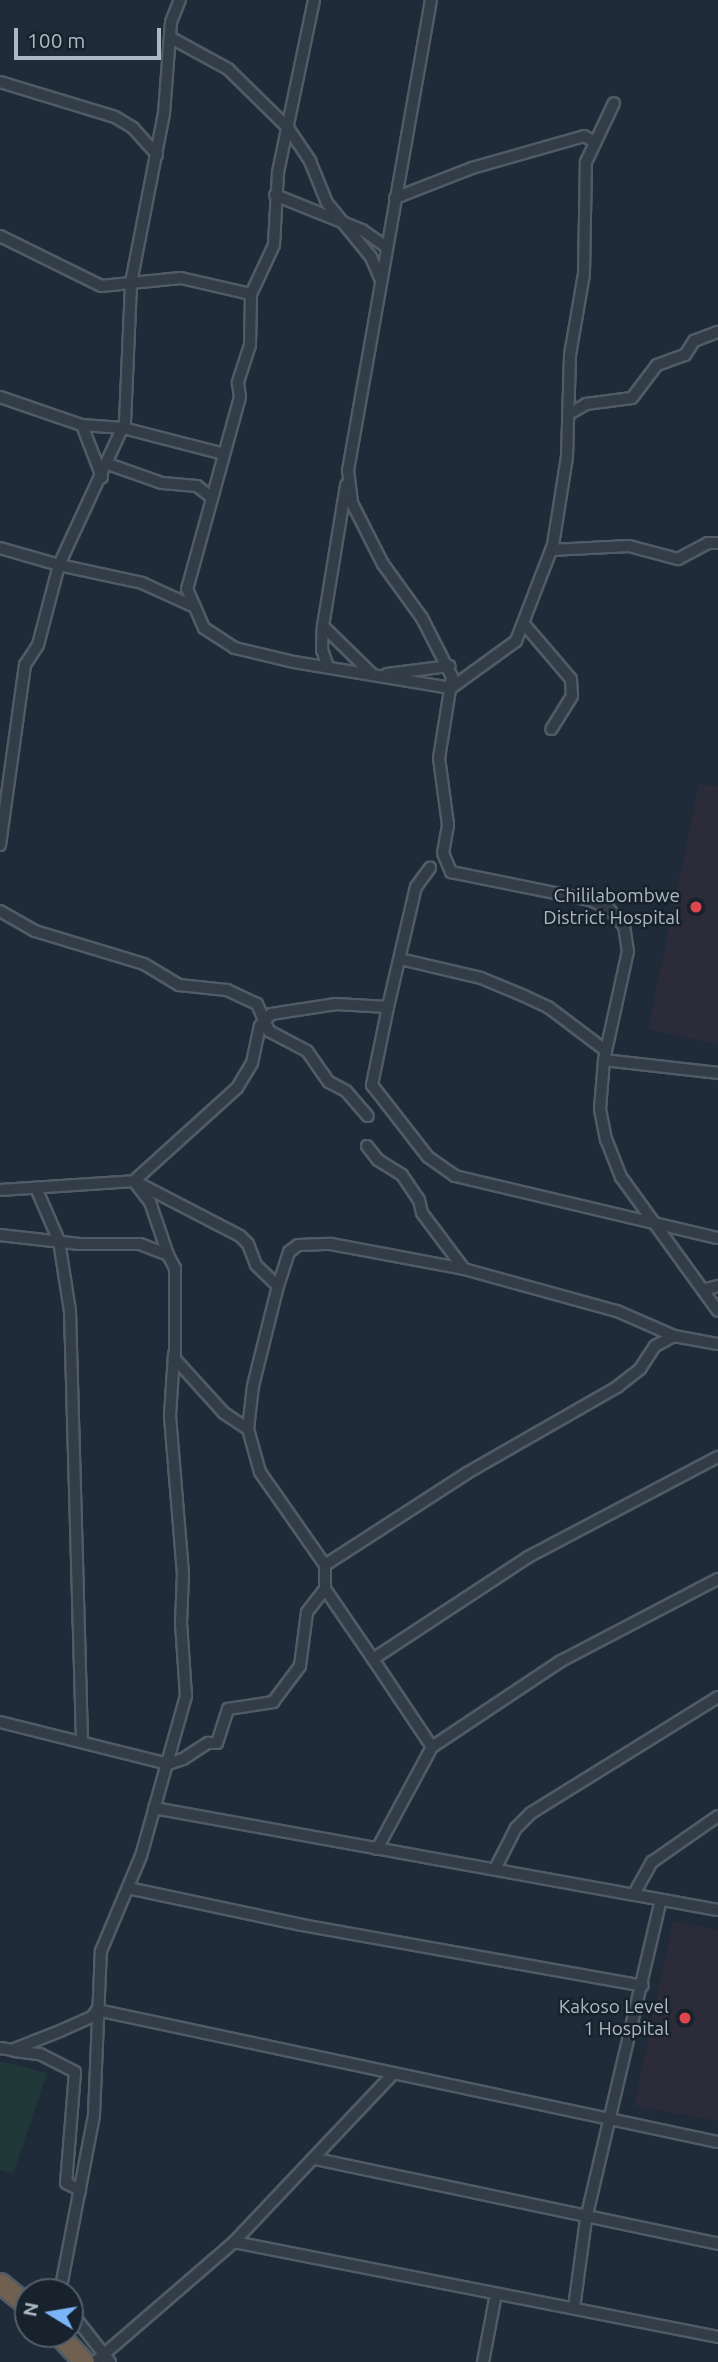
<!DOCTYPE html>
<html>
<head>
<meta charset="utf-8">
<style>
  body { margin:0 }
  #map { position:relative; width:718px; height:2362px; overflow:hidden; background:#1f2b38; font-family:Ubuntu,sans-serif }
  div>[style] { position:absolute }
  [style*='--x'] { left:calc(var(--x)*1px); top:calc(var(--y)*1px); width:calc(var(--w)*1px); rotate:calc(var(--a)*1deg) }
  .medical>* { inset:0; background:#2c2b39 }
  .green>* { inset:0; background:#213839 }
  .roads { filter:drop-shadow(2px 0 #505b66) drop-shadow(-2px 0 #505b66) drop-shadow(0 2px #505b66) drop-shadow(0 -2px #505b66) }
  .street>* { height:10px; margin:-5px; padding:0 5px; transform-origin:5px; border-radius:5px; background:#323d48 }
  .highway>* { height:19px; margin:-9.5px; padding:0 9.5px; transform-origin:9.5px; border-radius:9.5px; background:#6f604f }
  .dots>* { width:19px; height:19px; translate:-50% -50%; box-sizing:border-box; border:4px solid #18222d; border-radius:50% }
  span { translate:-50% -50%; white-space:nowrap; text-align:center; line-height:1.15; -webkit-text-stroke:5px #18222d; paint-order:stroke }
  .poi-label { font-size:19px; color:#adb8c5 }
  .right { translate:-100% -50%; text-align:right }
  .north { position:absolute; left:14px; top:2278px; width:70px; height:70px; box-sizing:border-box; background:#18222d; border:2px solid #545e6a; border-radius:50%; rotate:281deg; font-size:19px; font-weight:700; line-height:28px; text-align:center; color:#adb8c5 }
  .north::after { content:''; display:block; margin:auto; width:24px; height:32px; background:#7ab5fc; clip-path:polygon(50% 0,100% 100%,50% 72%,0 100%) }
  .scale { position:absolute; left:14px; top:28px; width:147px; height:32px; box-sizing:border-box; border:4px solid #adb8c5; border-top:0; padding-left:9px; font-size:21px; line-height:24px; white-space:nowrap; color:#adb8c5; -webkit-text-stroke:5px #18222d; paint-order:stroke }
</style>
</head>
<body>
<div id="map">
  <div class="medical">
    <div style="clip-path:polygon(699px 784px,718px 786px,718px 1045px,648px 1029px)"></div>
    <div style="clip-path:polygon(673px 1921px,718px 1930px,718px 2121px,634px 2106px)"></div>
  </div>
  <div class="green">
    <div style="clip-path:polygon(0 2061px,47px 2073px,13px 2174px,0 2170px)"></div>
  </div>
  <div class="roads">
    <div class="street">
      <div style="--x:314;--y:0;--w:177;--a:101.8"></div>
      <div style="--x:278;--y:173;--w:72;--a:93.2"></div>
      <div style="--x:274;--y:245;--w:54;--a:115.1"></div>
      <div style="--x:251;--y:294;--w:51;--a:91.1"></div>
      <div style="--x:250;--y:345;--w:40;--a:108"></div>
      <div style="--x:238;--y:383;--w:14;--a:82"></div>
      <div style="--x:240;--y:397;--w:199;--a:105.4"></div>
      <div style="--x:187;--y:589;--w:43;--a:66.4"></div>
      <div style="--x:204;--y:628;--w:37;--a:33"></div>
      <div style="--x:235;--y:648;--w:61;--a:13.3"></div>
      <div style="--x:294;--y:662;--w:159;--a:9.4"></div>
      <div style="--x:451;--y:688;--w:80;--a:-35.9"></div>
      <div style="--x:516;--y:641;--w:103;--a:-68.9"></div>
      <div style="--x:553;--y:545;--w:89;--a:-81"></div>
      <div style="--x:567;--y:457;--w:102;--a:-88.3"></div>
      <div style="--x:570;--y:355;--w:82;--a:-80.2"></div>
      <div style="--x:584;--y:274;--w:112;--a:-89"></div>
      <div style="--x:586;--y:162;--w:65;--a:-64.6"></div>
      <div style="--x:431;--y:0;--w:477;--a:100"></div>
      <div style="--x:348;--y:470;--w:33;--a:83"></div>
      <div style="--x:352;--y:503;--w:68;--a:63.1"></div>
      <div style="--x:383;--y:564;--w:67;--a:54.2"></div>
      <div style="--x:422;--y:618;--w:66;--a:63"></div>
      <div style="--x:452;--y:677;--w:82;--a:99.1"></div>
      <div style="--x:439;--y:758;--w:68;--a:82.3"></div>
      <div style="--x:448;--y:825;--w:28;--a:100"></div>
      <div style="--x:443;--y:853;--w:21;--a:67"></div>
      <div style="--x:451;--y:872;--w:142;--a:11.4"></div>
      <div style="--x:590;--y:900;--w:20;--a:24"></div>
      <div style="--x:608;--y:908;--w:24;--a:48"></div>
      <div style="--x:624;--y:926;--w:25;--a:81"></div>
      <div style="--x:628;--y:951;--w:112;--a:102.4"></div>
      <div style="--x:604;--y:1060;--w:49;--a:94.7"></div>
      <div style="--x:600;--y:1109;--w:31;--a:79"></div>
      <div style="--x:606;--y:1139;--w:41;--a:68.5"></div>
      <div style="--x:621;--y:1177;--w:165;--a:54.1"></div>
      <div style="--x:173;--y:39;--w:63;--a:28.6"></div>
      <div style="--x:228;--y:69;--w:84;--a:44.5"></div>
      <div style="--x:288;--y:128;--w:40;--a:56"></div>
      <div style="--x:310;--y:161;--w:45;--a:68"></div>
      <div style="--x:327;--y:203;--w:70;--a:50.8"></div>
      <div style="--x:371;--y:257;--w:23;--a:67"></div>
      <div style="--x:0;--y:82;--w:120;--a:16.9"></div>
      <div style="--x:115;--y:117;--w:21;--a:31"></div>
      <div style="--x:133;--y:128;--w:36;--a:48"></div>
      <div style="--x:275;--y:195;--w:94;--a:21.9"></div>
      <div style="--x:362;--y:230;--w:29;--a:35"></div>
      <div style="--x:395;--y:198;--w:83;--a:-21.3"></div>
      <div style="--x:472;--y:168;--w:116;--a:-15.9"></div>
      <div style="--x:584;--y:136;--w:10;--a:29"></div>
      <div style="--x:0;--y:236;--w:113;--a:26.3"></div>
      <div style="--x:101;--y:286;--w:80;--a:-5.7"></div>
      <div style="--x:181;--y:278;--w:72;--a:12.9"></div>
      <div style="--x:0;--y:397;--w:87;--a:18.9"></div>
      <div style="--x:82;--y:425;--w:56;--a:69"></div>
      <div style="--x:569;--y:414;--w:20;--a:-30"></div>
      <div style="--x:586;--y:404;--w:46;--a:-7.4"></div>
      <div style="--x:632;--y:398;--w:41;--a:-52.9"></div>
      <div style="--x:657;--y:365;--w:30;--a:-20"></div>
      <div style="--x:685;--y:355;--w:17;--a:-57"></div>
      <div style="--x:694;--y:341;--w:26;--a:-21"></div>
      <div style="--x:82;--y:425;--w:41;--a:4.2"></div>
      <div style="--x:123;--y:428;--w:104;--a:14.4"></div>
      <div style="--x:108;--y:464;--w:57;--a:19.4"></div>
      <div style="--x:162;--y:483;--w:35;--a:5"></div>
      <div style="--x:197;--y:486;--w:18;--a:38"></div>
      <div style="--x:0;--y:548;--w:61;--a:16.1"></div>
      <div style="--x:59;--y:565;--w:157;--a:-65.2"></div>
      <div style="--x:125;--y:422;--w:139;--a:-87.5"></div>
      <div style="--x:131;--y:283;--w:173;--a:-79"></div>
      <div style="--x:164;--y:113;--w:91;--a:-85.6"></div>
      <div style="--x:171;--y:22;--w:24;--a:-68"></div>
      <div style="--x:551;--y:550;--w:78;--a:-2.9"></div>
      <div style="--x:629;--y:546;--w:51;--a:14.9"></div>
      <div style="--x:678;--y:559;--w:34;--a:-28"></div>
      <div style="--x:708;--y:543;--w:10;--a:0"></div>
      <div style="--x:524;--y:624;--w:72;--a:49.5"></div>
      <div style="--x:571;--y:679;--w:17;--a:87"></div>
      <div style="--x:572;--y:696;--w:39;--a:122"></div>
      <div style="--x:323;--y:626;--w:69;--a:44.4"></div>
      <div style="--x:328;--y:667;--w:18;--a:-109"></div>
      <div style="--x:322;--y:650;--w:24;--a:-88"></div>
      <div style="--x:323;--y:626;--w:143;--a:-80.7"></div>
      <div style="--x:387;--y:674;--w:63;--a:-7.4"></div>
      <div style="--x:0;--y:845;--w:182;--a:-82.1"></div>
      <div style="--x:25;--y:665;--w:24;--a:-57"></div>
      <div style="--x:38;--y:645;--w:83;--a:-75.3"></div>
      <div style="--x:59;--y:565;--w:85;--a:12.2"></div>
      <div style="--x:142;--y:583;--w:58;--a:24.4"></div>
      <div style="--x:0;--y:911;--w:40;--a:29.7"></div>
      <div style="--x:35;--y:931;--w:114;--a:16.8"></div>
      <div style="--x:144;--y:964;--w:41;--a:31"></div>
      <div style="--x:179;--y:985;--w:48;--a:5.9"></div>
      <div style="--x:227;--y:990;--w:33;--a:25"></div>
      <div style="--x:257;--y:1004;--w:30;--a:66"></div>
      <div style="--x:269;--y:1031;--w:43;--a:27.8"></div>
      <div style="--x:307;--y:1051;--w:38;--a:55"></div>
      <div style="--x:329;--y:1082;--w:19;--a:28"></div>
      <div style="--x:346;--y:1091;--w:33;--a:49"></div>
      <div style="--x:400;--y:959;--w:83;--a:13.2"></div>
      <div style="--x:481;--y:978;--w:44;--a:22.5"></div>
      <div style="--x:522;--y:995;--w:29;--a:25"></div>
      <div style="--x:548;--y:1007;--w:71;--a:37"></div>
      <div style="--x:388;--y:1007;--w:80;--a:101.6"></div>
      <div style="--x:372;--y:1085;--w:91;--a:52.1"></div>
      <div style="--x:428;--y:1157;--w:33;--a:35"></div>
      <div style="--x:455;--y:1176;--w:270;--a:13.3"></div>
      <div style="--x:604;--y:1060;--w:115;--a:6.5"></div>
      <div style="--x:367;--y:1146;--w:18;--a:52"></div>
      <div style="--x:378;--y:1160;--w:28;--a:32"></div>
      <div style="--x:402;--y:1175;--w:30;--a:56"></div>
      <div style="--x:419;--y:1200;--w:13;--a:77"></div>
      <div style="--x:422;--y:1213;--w:70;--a:53.1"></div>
      <div style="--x:134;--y:1181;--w:119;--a:27.4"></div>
      <div style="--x:240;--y:1236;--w:11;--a:45"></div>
      <div style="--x:248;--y:1244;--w:22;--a:69"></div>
      <div style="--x:256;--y:1265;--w:30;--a:44"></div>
      <div style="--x:136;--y:1184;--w:23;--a:52"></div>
      <div style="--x:150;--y:1202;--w:56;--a:71.2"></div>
      <div style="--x:36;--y:1188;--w:58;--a:66.5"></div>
      <div style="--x:59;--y:1241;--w:71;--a:81.1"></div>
      <div style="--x:70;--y:1311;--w:430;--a:88.4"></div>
      <div style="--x:0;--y:1190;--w:134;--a:-3.8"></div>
      <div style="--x:134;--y:1181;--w:139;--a:-42.1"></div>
      <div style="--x:237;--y:1088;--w:29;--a:-59"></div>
      <div style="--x:252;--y:1063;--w:38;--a:-78"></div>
      <div style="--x:260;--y:1026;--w:16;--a:-47"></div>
      <div style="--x:271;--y:1014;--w:66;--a:-8.7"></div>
      <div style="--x:336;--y:1004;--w:52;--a:3.3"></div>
      <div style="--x:388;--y:1007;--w:123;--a:-76.9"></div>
      <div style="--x:416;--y:887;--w:24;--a:-54"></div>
      <div style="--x:0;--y:1235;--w:80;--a:6.5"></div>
      <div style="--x:79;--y:1244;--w:61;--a:0"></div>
      <div style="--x:140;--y:1244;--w:30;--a:21"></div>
      <div style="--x:168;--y:1255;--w:15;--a:62"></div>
      <div style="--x:175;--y:1268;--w:91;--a:90"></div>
      <div style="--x:175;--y:1359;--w:73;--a:47.8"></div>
      <div style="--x:224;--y:1413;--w:29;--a:34"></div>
      <div style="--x:703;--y:1290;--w:16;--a:-15"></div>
      <div style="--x:325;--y:1565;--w:113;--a:-125"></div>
      <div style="--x:260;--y:1472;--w:45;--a:-105.6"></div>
      <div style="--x:248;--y:1429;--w:43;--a:-83.4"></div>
      <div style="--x:253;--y:1386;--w:103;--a:-76"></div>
      <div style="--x:278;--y:1286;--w:36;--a:-72"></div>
      <div style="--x:289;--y:1252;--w:11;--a:-38"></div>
      <div style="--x:298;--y:1245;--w:33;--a:-2"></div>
      <div style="--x:331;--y:1244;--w:135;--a:10.6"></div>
      <div style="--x:464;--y:1269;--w:159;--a:15.4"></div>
      <div style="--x:617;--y:1311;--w:62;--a:23.7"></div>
      <div style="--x:373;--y:1659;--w:85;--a:-124.4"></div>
      <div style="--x:325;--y:1589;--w:24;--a:-90"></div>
      <div style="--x:325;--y:1565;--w:169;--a:-32.9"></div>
      <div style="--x:467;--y:1473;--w:173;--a:-29.8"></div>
      <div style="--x:617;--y:1387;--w:29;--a:-38"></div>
      <div style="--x:640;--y:1369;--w:27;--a:-57"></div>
      <div style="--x:655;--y:1346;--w:21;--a:-28"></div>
      <div style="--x:674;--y:1336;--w:45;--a:10.3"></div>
      <div style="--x:0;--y:1722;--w:173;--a:14"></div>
      <div style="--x:168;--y:1764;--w:16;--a:-18"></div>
      <div style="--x:183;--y:1759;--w:30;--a:-33"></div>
      <div style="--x:208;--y:1743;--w:9;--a:0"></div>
      <div style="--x:217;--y:1743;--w:36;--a:-72"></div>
      <div style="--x:228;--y:1709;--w:46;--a:-8.8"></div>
      <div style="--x:273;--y:1702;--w:45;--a:-53.1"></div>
      <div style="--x:300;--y:1666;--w:54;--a:-82.6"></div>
      <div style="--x:307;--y:1612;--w:29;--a:-52"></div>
      <div style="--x:432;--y:1747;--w:155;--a:-33.7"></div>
      <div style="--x:561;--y:1661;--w:177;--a:-27.6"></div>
      <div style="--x:154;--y:1808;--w:573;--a:10.25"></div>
      <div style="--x:377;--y:1849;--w:116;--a:-61.7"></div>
      <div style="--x:432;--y:1747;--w:106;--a:-123.8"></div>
      <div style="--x:373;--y:1659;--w:186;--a:-33.3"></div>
      <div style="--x:528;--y:1557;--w:215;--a:-27.8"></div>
      <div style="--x:496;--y:1867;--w:44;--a:-62.9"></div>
      <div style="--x:516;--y:1828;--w:21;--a:-45"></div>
      <div style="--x:531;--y:1813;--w:220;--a:-31.8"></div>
      <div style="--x:128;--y:1888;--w:178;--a:12"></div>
      <div style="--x:302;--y:1925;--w:346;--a:10.1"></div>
      <div style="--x:634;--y:1894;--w:37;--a:-61"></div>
      <div style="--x:652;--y:1862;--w:80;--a:-34.9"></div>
      <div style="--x:0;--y:2048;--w:12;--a:9"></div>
      <div style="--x:12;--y:2050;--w:52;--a:-21.6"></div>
      <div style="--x:60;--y:2031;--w:35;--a:-24"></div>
      <div style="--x:92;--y:2017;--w:9;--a:-54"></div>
      <div style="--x:97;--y:2010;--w:635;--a:12"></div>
      <div style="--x:14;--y:2051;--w:26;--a:7"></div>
      <div style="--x:40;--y:2054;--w:39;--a:27"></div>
      <div style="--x:75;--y:2072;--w:111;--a:94.6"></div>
      <div style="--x:66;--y:2183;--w:16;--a:27"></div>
      <div style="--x:316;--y:2159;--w:411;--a:11.9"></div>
      <div style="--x:234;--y:2242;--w:493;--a:11.1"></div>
      <div style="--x:60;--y:2292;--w:180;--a:-79.1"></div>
      <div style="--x:94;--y:2115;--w:164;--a:-87.6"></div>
      <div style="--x:101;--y:1951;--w:103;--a:-67.2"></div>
      <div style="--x:141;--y:1856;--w:166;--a:-74.3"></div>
      <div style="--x:186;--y:1696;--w:73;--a:-93.9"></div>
      <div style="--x:181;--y:1623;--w:49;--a:-87.7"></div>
      <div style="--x:183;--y:1574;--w:159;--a:-94.7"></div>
      <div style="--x:170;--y:1416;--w:62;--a:-86.3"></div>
      <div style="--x:574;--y:2308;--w:90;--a:-82.3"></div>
      <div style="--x:586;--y:2219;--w:328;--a:-76.8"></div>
      <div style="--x:70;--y:2311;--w:65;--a:51.9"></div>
      <div style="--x:95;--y:2362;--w:184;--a:-40.8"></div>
      <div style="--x:234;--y:2242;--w:228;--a:-46.6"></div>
      <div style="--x:483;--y:2362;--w:69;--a:-79.2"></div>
    </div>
    <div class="highway">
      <div style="--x:0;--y:2283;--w:36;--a:39"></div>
      <div style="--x:58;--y:2334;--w:38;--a:47"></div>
    </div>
  </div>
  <div class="dots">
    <div style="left:696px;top:907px;background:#e0444e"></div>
    <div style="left:685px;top:2018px;background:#e0444e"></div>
  </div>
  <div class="poi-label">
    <span class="right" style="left:680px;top:907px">Chililabombwe<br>District Hospital</span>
    <span class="right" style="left:669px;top:2018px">Kakoso Level<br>1 Hospital</span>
  </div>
  <div class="north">N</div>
  <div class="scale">100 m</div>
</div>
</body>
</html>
